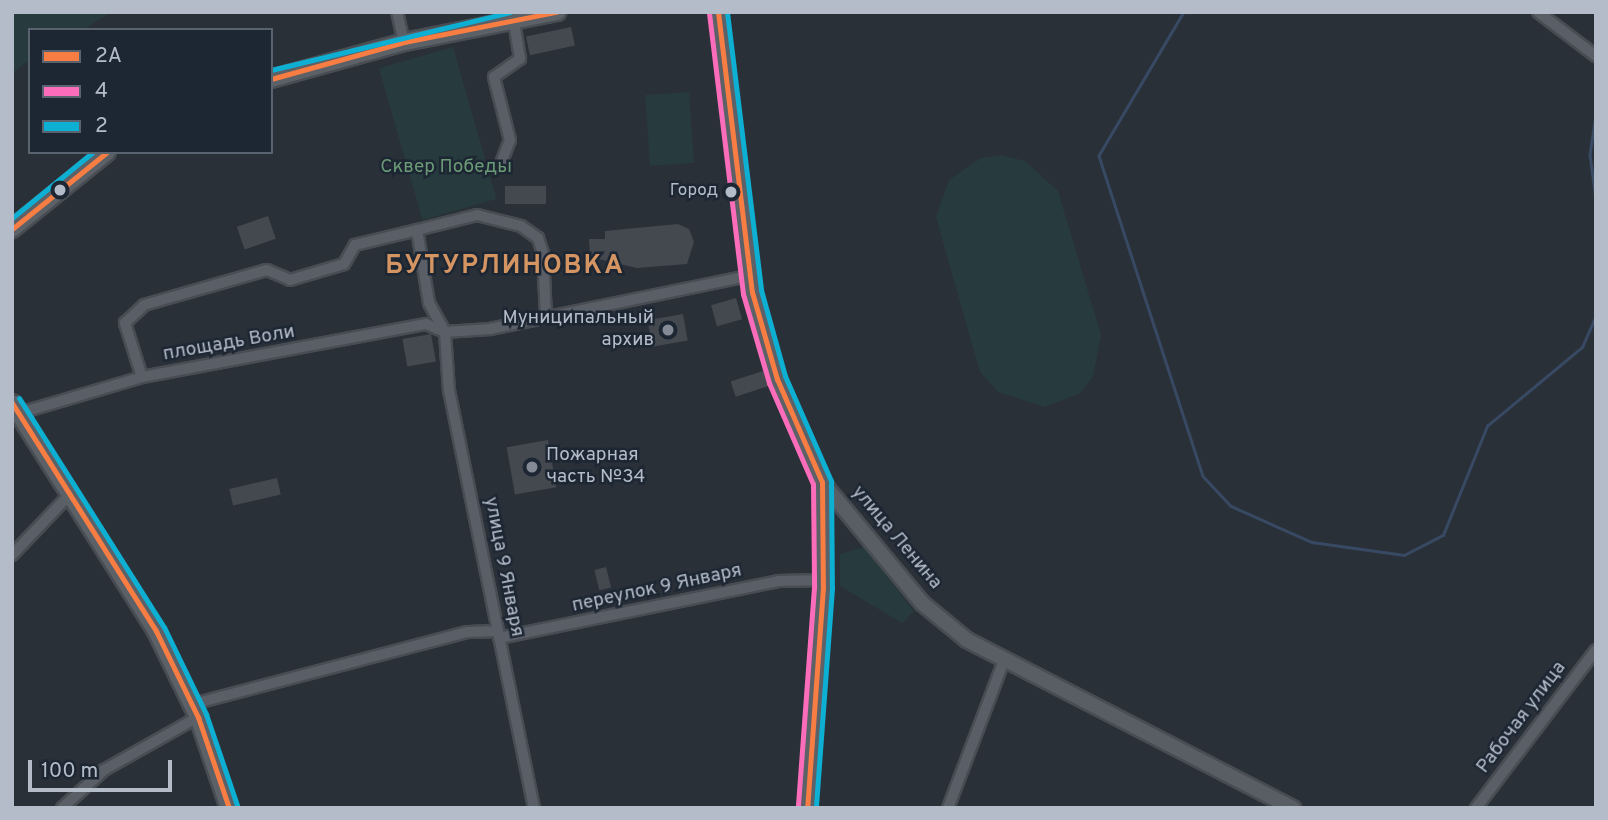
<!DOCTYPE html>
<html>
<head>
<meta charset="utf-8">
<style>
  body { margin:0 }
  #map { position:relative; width:1608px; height:820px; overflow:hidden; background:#2a3038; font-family:Overpass,sans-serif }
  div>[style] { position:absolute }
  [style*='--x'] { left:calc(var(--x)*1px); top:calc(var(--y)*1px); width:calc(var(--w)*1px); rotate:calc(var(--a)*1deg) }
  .green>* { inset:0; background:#273a3e; transform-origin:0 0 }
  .stream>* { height:2.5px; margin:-1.25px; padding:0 1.25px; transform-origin:1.25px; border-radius:1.25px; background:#384963 }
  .building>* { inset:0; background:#444950; transform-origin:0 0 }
  .roads { filter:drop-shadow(2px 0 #484c53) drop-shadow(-2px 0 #484c53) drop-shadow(0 2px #484c53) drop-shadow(0 -2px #484c53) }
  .street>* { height:10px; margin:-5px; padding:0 5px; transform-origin:5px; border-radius:5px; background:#5a5e66 }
  .secondary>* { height:14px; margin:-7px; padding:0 7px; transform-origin:7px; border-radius:7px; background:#595d64 }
  .primary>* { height:16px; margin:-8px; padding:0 8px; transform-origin:8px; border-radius:8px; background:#5c6168 }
  .bus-1>* { height:5px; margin:-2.5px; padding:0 2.5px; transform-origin:2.5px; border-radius:2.5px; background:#f77d43 }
  .bus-2>* { height:5px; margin:-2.5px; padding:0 2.5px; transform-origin:2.5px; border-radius:2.5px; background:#fb6dba }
  .bus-3>* { height:5px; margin:-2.5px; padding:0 2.5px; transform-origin:2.5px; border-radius:2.5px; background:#0dafd3 }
  .dots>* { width:19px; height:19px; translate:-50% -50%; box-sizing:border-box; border:4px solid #1d2633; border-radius:50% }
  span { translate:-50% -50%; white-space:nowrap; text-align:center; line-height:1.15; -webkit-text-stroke:5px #1d2633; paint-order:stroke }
  .bus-label { font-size:17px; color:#b4bcc9 }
  .right { translate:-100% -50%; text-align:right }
  .park-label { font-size:19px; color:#6b9a76 }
  .poi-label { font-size:19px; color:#b4bcc9 }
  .left { translate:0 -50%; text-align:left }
  .street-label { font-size:19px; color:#b4bcc9 }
  .district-label { font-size:26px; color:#d59563; font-weight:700; letter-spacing:2px }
  .frame { position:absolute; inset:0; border:14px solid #b4bcc9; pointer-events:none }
  .legend { position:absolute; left:28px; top:28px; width:245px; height:126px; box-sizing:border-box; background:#1d2633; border:2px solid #59626f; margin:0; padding:9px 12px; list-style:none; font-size:21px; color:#b4bcc9 }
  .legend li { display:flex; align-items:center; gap:14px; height:35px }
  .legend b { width:35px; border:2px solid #59626f }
  .scale { position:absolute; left:28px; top:760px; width:144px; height:32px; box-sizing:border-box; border:4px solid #b4bcc9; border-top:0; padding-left:9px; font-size:21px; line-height:24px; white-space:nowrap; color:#b4bcc9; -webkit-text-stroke:5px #1d2633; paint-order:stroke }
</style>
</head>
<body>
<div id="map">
  <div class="green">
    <div style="clip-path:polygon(12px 12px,111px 12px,83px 30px,30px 30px,30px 60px,12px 73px)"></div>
    <div style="left:453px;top:47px;width:158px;height:77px;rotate:74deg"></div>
    <div style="left:689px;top:92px;width:71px;height:44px;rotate:86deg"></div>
    <div style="clip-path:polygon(1001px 155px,1025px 161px,1058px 191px,1101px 335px,1093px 377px,1079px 394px,1044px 407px,998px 392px,980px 372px,936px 217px,949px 180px,981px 158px)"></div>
    <div style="clip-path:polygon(864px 547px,914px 611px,902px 623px,840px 586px,840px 554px)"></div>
  </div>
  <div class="stream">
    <div style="--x:1184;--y:12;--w:167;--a:120.6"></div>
    <div style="--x:1099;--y:156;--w:336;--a:72"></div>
    <div style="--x:1203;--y:476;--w:41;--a:47"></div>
    <div style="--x:1231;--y:506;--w:89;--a:24"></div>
    <div style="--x:1312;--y:542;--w:93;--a:8"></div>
    <div style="--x:1404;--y:555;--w:44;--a:-27.1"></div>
    <div style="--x:1443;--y:535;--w:118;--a:-68"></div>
    <div style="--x:1487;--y:426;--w:124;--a:-39.7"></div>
    <div style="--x:1582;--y:347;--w:35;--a:-66"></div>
    <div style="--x:1596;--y:115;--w:40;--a:98.5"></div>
    <div style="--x:1590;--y:155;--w:44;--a:82.2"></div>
  </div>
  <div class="building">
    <div style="left:571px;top:27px;width:19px;height:46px;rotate:78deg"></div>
    <div style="left:505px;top:186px;width:41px;height:18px"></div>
    <div style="left:268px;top:216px;width:24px;height:33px;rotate:71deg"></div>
    <div style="clip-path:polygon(678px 224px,689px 229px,694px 242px,687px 264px,637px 268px,590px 257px,589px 239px,605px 239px,605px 231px)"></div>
    <div style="left:736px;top:298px;width:22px;height:26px;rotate:74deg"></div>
    <div style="left:683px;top:314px;width:27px;height:36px;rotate:80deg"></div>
    <div style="left:431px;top:334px;width:28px;height:29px;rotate:80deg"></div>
    <div style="left:763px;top:371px;width:16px;height:34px;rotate:72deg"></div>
    <div style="left:548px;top:440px;width:48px;height:42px;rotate:80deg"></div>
    <div style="left:277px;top:478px;width:17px;height:49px;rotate:77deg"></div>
    <div style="left:606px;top:567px;width:21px;height:12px;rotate:76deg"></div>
  </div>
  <div class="roads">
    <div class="street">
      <div style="--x:397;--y:12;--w:31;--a:77"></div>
      <div style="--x:1538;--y:12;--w:73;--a:37.2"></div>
      <div style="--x:500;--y:166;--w:28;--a:-69"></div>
      <div style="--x:510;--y:140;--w:65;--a:-104.3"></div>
      <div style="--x:494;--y:77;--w:32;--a:-35"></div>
      <div style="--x:520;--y:59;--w:38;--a:-99"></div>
      <div style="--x:142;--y:377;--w:57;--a:-107.5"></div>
      <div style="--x:125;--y:323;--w:26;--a:-43"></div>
      <div style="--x:144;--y:305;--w:128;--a:-15.9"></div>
      <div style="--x:267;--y:270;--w:25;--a:23"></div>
      <div style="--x:290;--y:280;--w:56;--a:-16.5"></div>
      <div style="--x:344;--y:264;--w:22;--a:-60"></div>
      <div style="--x:355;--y:245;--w:64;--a:-13.6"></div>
      <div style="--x:20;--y:413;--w:127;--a:-16.4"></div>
      <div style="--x:142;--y:377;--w:289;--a:-10.6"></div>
      <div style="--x:426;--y:324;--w:21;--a:23"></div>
      <div style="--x:445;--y:332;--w:45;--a:-3.8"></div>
      <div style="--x:490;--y:329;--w:264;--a:-11.6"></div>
      <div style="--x:12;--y:555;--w:86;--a:-46.4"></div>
      <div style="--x:499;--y:638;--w:285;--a:-11.5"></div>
      <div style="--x:778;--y:581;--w:46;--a:-1.2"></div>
      <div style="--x:193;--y:704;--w:284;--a:-14.7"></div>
      <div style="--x:468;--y:632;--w:30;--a:-2"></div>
      <div style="--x:62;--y:808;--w:57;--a:-42.1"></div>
      <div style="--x:104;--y:770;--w:108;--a:-29.4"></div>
      <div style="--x:534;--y:808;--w:426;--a:-101.5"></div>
      <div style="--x:449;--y:391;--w:59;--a:-93.9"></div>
      <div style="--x:445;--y:332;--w:33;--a:-119"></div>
      <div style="--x:429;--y:303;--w:74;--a:-99.3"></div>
      <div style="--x:417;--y:230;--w:62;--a:-14"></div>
      <div style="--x:477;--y:215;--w:45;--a:14"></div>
      <div style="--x:521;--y:226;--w:21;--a:35"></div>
      <div style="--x:538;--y:238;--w:16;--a:72"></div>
      <div style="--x:543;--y:253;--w:63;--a:87.3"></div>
      <div style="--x:948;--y:808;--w:155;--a:-69.2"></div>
      <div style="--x:1476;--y:808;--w:198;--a:-52.8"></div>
    </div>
    <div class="secondary">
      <div style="--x:822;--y:482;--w:157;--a:50.4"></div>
      <div style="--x:922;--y:603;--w:58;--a:39.4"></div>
      <div style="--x:967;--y:640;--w:367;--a:27.3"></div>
    </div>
    <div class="primary">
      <div style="--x:718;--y:12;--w:282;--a:83.1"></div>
      <div style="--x:752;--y:292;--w:91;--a:74"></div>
      <div style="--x:777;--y:379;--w:112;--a:66.4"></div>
      <div style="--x:822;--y:482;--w:105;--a:89.5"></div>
      <div style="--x:823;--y:587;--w:222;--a:94.1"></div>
      <div style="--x:271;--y:79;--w:138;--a:-15.5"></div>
      <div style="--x:404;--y:42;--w:156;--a:-11.1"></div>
      <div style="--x:12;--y:229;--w:122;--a:-39"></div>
      <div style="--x:12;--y:403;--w:270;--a:57.7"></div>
      <div style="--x:156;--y:631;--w:96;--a:64"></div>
      <div style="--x:198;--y:717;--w:96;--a:71.2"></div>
    </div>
  </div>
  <div class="bus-1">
    <div style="--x:718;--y:12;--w:282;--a:83.1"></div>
    <div style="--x:752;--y:292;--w:91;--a:74"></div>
    <div style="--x:777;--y:379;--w:112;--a:66.4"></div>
    <div style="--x:822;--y:482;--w:105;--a:89.5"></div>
    <div style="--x:823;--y:587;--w:222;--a:94.1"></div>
    <div style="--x:271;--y:79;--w:138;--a:-15.5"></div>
    <div style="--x:404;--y:42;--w:155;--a:-11.2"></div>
    <div style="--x:12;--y:229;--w:122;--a:-39"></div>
    <div style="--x:12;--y:403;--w:270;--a:57.7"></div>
    <div style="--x:156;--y:631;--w:96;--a:64"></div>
    <div style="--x:198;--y:717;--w:96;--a:71.2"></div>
  </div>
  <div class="bus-2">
    <div style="--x:709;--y:13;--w:283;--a:83.1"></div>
    <div style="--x:743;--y:294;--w:93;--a:73.7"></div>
    <div style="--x:769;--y:383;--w:110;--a:66.5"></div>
    <div style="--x:813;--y:484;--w:103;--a:89.4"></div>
    <div style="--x:814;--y:587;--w:221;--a:94.2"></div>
  </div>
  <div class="bus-3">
    <div style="--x:727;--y:12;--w:280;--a:83"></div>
    <div style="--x:761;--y:290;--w:89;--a:74.4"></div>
    <div style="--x:785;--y:376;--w:115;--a:66.3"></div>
    <div style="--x:831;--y:481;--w:107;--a:89.5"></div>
    <div style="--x:832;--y:588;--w:221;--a:94.2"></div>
    <div style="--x:271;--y:70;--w:246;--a:-13.6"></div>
    <div style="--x:12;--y:218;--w:104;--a:-39.2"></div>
    <div style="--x:19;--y:398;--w:271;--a:57.7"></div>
    <div style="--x:164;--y:627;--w:97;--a:64.2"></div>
    <div style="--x:206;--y:714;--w:96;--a:71.2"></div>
  </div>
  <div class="dots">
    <div style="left:60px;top:190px;background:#b4bcc9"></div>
    <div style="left:731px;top:192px;background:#b4bcc9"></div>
    <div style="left:668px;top:330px;background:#848b96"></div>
    <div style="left:532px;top:467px;background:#848b96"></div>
  </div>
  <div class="bus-label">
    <span class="right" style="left:718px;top:192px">Город</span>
  </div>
  <div class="park-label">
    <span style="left:446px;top:168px">Сквер Победы</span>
  </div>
  <div class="poi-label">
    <span class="right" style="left:654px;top:330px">Муниципальный<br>архив</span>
    <span class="left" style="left:546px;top:467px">Пожарная<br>часть №34</span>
  </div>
  <div class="street-label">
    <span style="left:229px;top:344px;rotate:-10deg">площадь Воли</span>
    <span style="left:896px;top:538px;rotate:50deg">улица Ленина</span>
    <span style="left:503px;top:567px;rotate:79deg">улица 9 Января</span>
    <span style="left:657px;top:589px;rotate:-12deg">переулок 9 Января</span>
    <span style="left:1522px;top:718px;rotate:-53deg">Рабочая улица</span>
  </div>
  <div class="district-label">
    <span style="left:505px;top:267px">БУТУРЛИНОВКА</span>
  </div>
  <div class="frame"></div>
  <ul class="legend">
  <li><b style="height:9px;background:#f77d43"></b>2А</li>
  <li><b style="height:9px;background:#fb6dba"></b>4</li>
  <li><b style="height:9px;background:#0dafd3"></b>2</li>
  </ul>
  <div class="scale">100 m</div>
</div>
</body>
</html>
